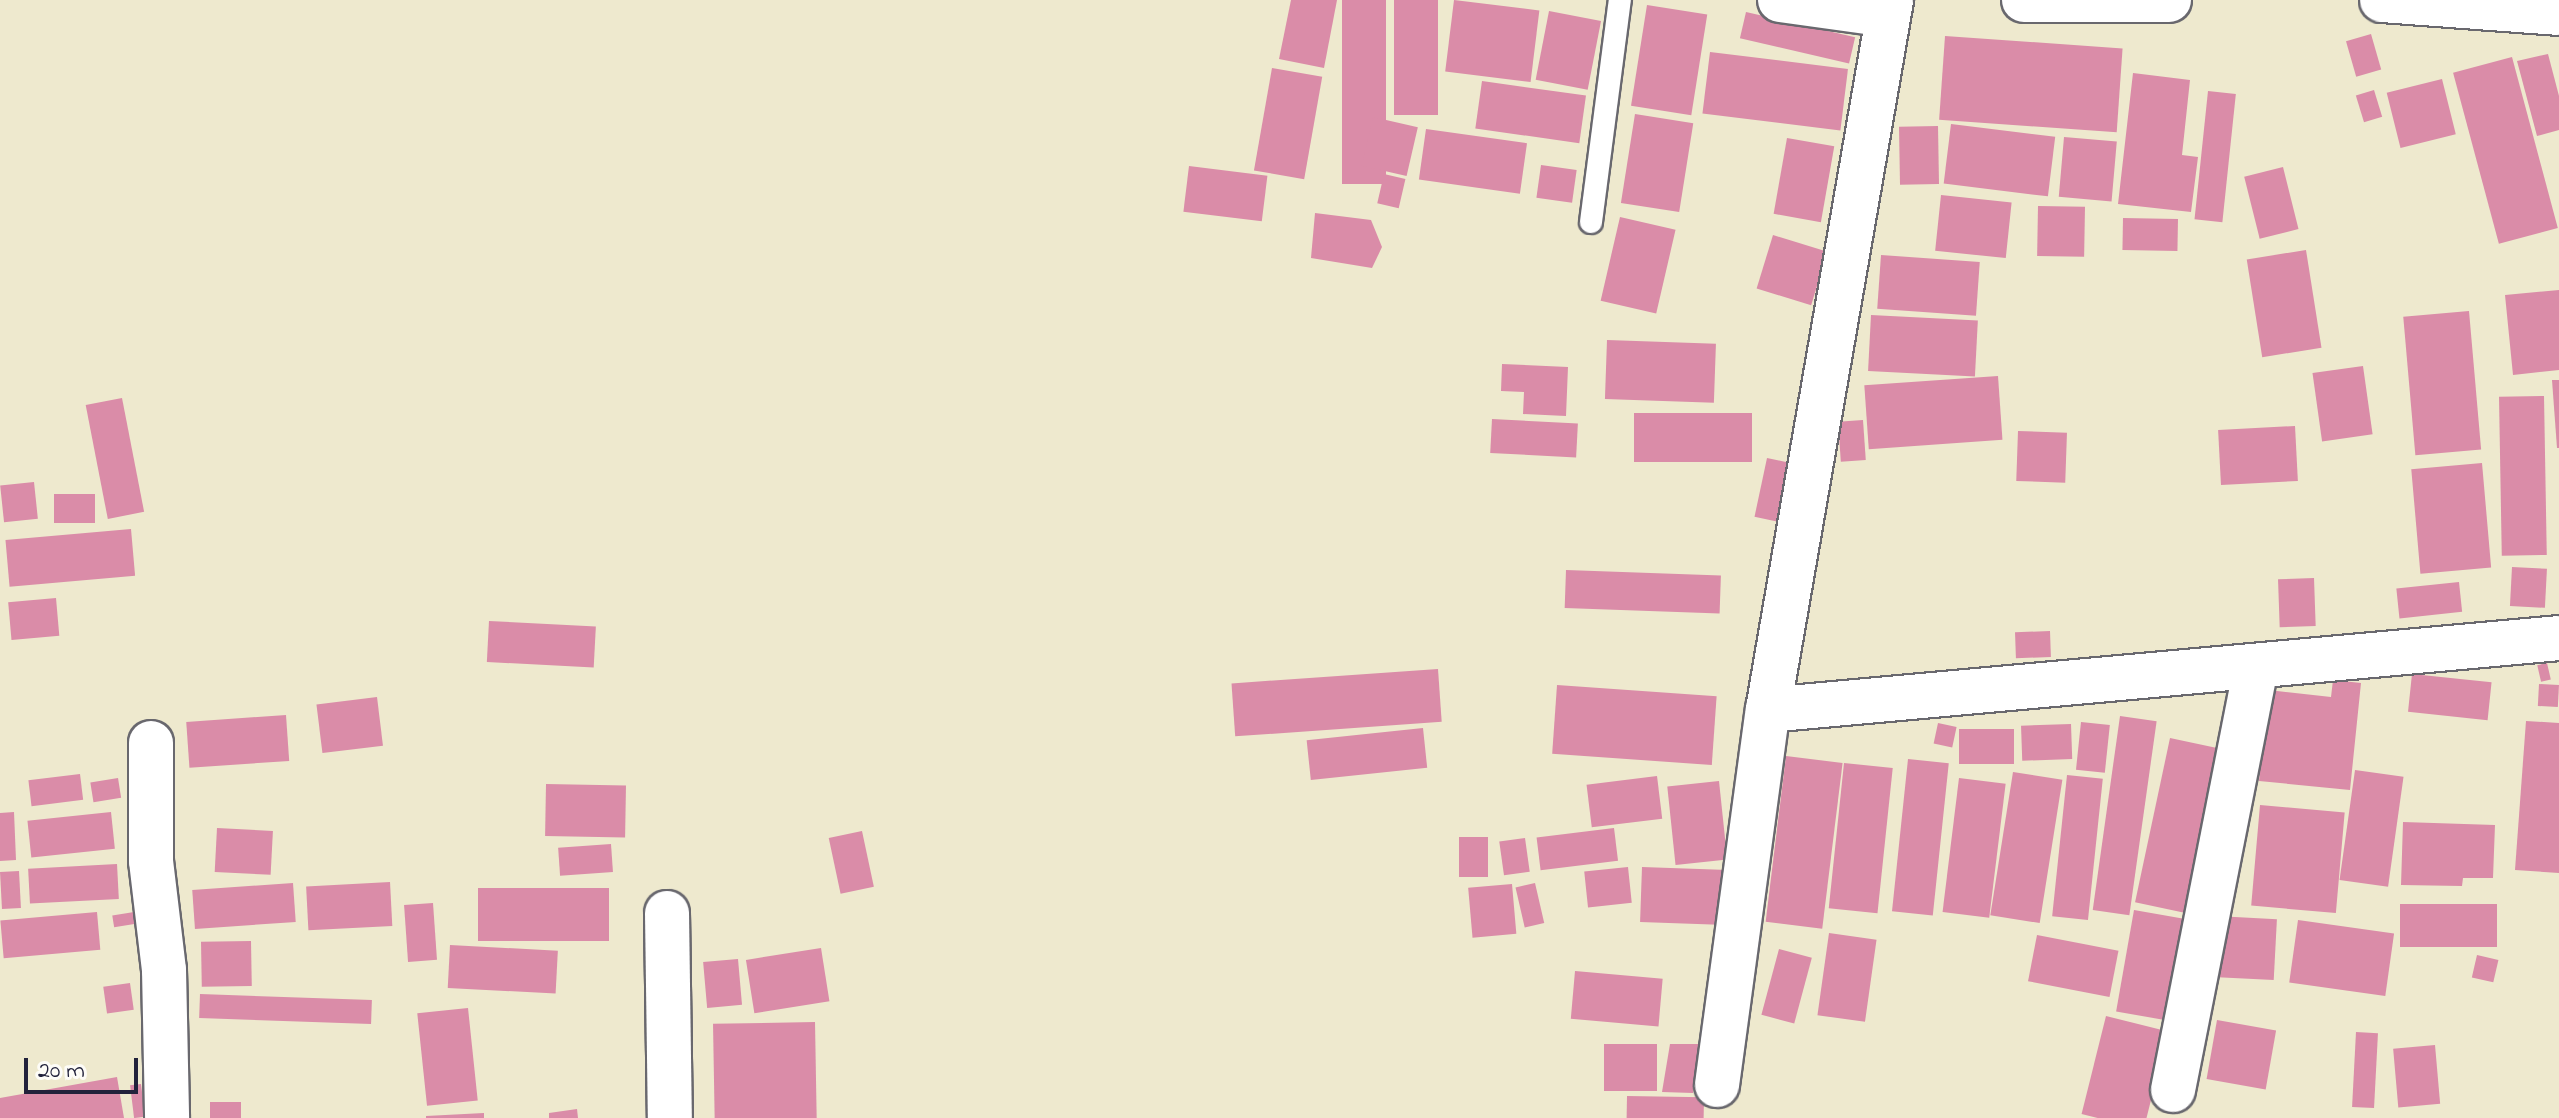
<!DOCTYPE html>
<html>
<head>
<meta charset="utf-8">
<style>
  body { margin:0 }
  #map { position:relative; width:2559px; height:1118px; overflow:hidden; background:#eee9ce; font-family:"Indie Flower",sans-serif }
  div>[style] { position:absolute }
  [style*='--x'] { left:calc(var(--x)*1px); top:calc(var(--y)*1px); width:calc(var(--w)*1px); rotate:calc(var(--a)*1deg) }
  .building>* { inset:0; background:#da8ca8; transform-origin:0 0 }
  .roads { filter:drop-shadow(2px 0 #69686e) drop-shadow(-2px 0 #69686e) drop-shadow(0 2px #69686e) drop-shadow(0 -2px #69686e) }
  .lane>* { height:22px; margin:-11px; padding:0 11px; transform-origin:11px; border-radius:11px; background:#fff }
  .street>* { height:44px; margin:-22px; padding:0 22px; transform-origin:22px; border-radius:22px; background:#fff }
  span { translate:-50% -50%; white-space:nowrap; text-align:center; line-height:1.15; -webkit-text-stroke:6px #fdfcf7; paint-order:stroke }
  .scale { position:absolute; left:24px; top:1058px; width:114px; height:36px; box-sizing:border-box; border:4px solid #22223b; border-top:0; padding-left:10px; font-size:24px; line-height:28px; white-space:nowrap; color:#22223b; -webkit-text-stroke:6px #fdfcf7; paint-order:stroke }
</style>
</head>
<body>
<div id="map">
  <div class="building">
    <div style="clip-path:polygon(1291px 0,1337px 0,1324px 68px,1279px 59px)"></div>
    <div style="left:1342px;top:0;width:44px;height:184px"></div>
    <div style="left:1394px;top:0;width:44px;height:115px"></div>
    <div style="left:1454px;top:0;width:86px;height:72px;rotate:7deg"></div>
    <div style="left:1647px;top:5px;width:61px;height:102px;rotate:9deg"></div>
    <div style="left:1549px;top:11px;width:53px;height:70px;rotate:11deg"></div>
    <div style="left:1746px;top:12px;width:112px;height:27px;rotate:13deg"></div>
    <div style="left:2371px;top:34px;width:37px;height:26px;rotate:74deg"></div>
    <div style="left:1945px;top:36px;width:178px;height:84px;rotate:4deg"></div>
    <div style="left:1710px;top:52px;width:139px;height:62px;rotate:7deg"></div>
    <div style="clip-path:polygon(2548px 54px,2559px 96px,2559px 130px,2537px 136px,2517px 61px)"></div>
    <div style="left:2512px;top:57px;width:177px;height:61px;rotate:75deg"></div>
    <div style="left:1272px;top:68px;width:51px;height:104px;rotate:10deg"></div>
    <div style="clip-path:polygon(2133px 73px,2190px 80px,2182px 155px,2198px 157px,2191px 212px,2118px 204px)"></div>
    <div style="left:2442px;top:79px;width:57px;height:57px;rotate:76deg"></div>
    <div style="left:1482px;top:81px;width:105px;height:48px;rotate:8deg"></div>
    <div style="left:2374px;top:90px;width:28px;height:19px;rotate:73deg"></div>
    <div style="left:2208px;top:91px;width:28px;height:129px;rotate:6deg"></div>
    <div style="left:1635px;top:114px;width:59px;height:90px;rotate:9deg"></div>
    <div style="left:1373px;top:117px;width:46px;height:50px;rotate:13deg"></div>
    <div style="left:1951px;top:124px;width:105px;height:60px;rotate:7deg"></div>
    <div style="left:1938px;top:126px;width:58px;height:39px;rotate:89deg"></div>
    <div style="left:1426px;top:129px;width:102px;height:51px;rotate:8deg"></div>
    <div style="left:2064px;top:137px;width:53px;height:60px;rotate:5deg"></div>
    <div style="left:1787px;top:138px;width:48px;height:77px;rotate:10deg"></div>
    <div style="left:1541px;top:165px;width:36px;height:33px;rotate:8deg"></div>
    <div style="left:1189px;top:166px;width:79px;height:46px;rotate:7deg"></div>
    <div style="left:2283px;top:167px;width:64px;height:40px;rotate:76deg"></div>
    <div style="left:1384px;top:174px;width:22px;height:30px;rotate:13deg"></div>
    <div style="left:1941px;top:195px;width:71px;height:56px;rotate:6deg"></div>
    <div style="left:2038px;top:206px;width:47px;height:50px;rotate:1deg"></div>
    <div style="clip-path:polygon(1315px 213px,1371px 220px,1382px 247px,1372px 268px,1311px 258px)"></div>
    <div style="left:1620px;top:217px;width:57px;height:86px;rotate:13deg"></div>
    <div style="left:2123px;top:218px;width:55px;height:32px;rotate:1deg"></div>
    <div style="left:1773px;top:235px;width:57px;height:56px;rotate:17deg"></div>
    <div style="left:2306px;top:250px;width:99px;height:60px;rotate:81deg"></div>
    <div style="left:1881px;top:255px;width:99px;height:54px;rotate:4deg"></div>
    <div style="clip-path:polygon(2559px 290px,2559px 370px,2513px 375px,2505px 295px)"></div>
    <div style="left:2469px;top:311px;width:139px;height:66px;rotate:85deg"></div>
    <div style="left:1871px;top:315px;width:107px;height:56px;rotate:3deg"></div>
    <div style="left:1607px;top:340px;width:109px;height:59px;rotate:2deg"></div>
    <div style="clip-path:polygon(1502px 364px,1568px 367px,1566px 416px,1523px 414px,1524px 392px,1501px 391px)"></div>
    <div style="left:2363px;top:366px;width:69px;height:51px;rotate:82deg"></div>
    <div style="left:1998px;top:376px;width:64px;height:134px;rotate:86deg"></div>
    <div style="clip-path:polygon(2552px 380px,2559px 380px,2559px 448px,2557px 448px)"></div>
    <div style="left:2544px;top:396px;width:159px;height:45px;rotate:89deg"></div>
    <div style="left:122px;top:398px;width:116px;height:37px;rotate:79deg"></div>
    <div style="left:1634px;top:413px;width:118px;height:49px"></div>
    <div style="left:1492px;top:419px;width:86px;height:34px;rotate:3deg"></div>
    <div style="left:1863px;top:420px;width:40px;height:25px;rotate:86deg"></div>
    <div style="left:2295px;top:426px;width:55px;height:77px;rotate:87deg"></div>
    <div style="left:2018px;top:431px;width:49px;height:50px;rotate:2deg"></div>
    <div style="left:1767px;top:458px;width:24px;height:60px;rotate:12deg"></div>
    <div style="left:2482px;top:463px;width:105px;height:71px;rotate:85deg"></div>
    <div style="left:34px;top:482px;width:37px;height:34px;rotate:84deg"></div>
    <div style="left:95px;top:494px;width:29px;height:41px;rotate:90deg"></div>
    <div style="left:131px;top:529px;width:47px;height:126px;rotate:85deg"></div>
    <div style="left:2512px;top:567px;width:35px;height:39px;rotate:3deg"></div>
    <div style="left:1566px;top:570px;width:155px;height:38px;rotate:2deg"></div>
    <div style="left:2314px;top:578px;width:48px;height:36px;rotate:88deg"></div>
    <div style="left:2459px;top:582px;width:30px;height:63px;rotate:84deg"></div>
    <div style="left:56px;top:598px;width:38px;height:48px;rotate:85deg"></div>
    <div style="left:489px;top:621px;width:107px;height:41px;rotate:3deg"></div>
    <div style="left:2050px;top:631px;width:26px;height:35px;rotate:88deg"></div>
    <div style="left:2547px;top:663px;width:17px;height:10px;rotate:77deg"></div>
    <div style="left:1438px;top:669px;width:53px;height:207px;rotate:86deg"></div>
    <div style="left:2412px;top:674px;width:80px;height:38px;rotate:6deg"></div>
    <div style="clip-path:polygon(2333px 680px,2361px 683px,2350px 790px,2259px 781px,2268px 690px,2331px 697px)"></div>
    <div style="left:2539px;top:684px;width:20px;height:22px;rotate:3deg"></div>
    <div style="left:1557px;top:685px;width:160px;height:69px;rotate:4deg"></div>
    <div style="left:377px;top:697px;width:49px;height:61px;rotate:83deg"></div>
    <div style="left:286px;top:715px;width:46px;height:100px;rotate:86deg"></div>
    <div style="left:2120px;top:716px;width:37px;height:196px;rotate:8deg"></div>
    <div style="clip-path:polygon(2526px 721px,2559px 723px,2559px 873px,2515px 870px)"></div>
    <div style="left:2081px;top:722px;width:29px;height:48px;rotate:6deg"></div>
    <div style="left:1938px;top:723px;width:19px;height:21px;rotate:12deg"></div>
    <div style="left:2071px;top:724px;width:35px;height:50px;rotate:88deg"></div>
    <div style="left:1423px;top:728px;width:40px;height:117px;rotate:84deg"></div>
    <div style="left:2014px;top:729px;width:35px;height:55px;rotate:90deg"></div>
    <div style="left:2170px;top:738px;width:54px;height:168px;rotate:12deg"></div>
    <div style="left:1786px;top:756px;width:57px;height:167px;rotate:7deg"></div>
    <div style="left:1908px;top:759px;width:41px;height:153px;rotate:6deg"></div>
    <div style="left:1844px;top:763px;width:49px;height:146px;rotate:6deg"></div>
    <div style="left:2355px;top:770px;width:49px;height:111px;rotate:8deg"></div>
    <div style="left:2013px;top:772px;width:50px;height:145px;rotate:9deg"></div>
    <div style="left:80px;top:774px;width:26px;height:52px;rotate:83deg"></div>
    <div style="left:2067px;top:775px;width:36px;height:142px;rotate:6deg"></div>
    <div style="left:1657px;top:776px;width:43px;height:71px;rotate:83deg"></div>
    <div style="left:118px;top:778px;width:20px;height:28px;rotate:81deg"></div>
    <div style="left:1959px;top:778px;width:47px;height:135px;rotate:7deg"></div>
    <div style="left:1719px;top:781px;width:79px;height:52px;rotate:84deg"></div>
    <div style="left:546px;top:784px;width:80px;height:52px;rotate:1deg"></div>
    <div style="left:2260px;top:805px;width:85px;height:101px;rotate:5deg"></div>
    <div style="clip-path:polygon(14px 812px,16px 860px,0 861px,0 813px)"></div>
    <div style="left:111px;top:812px;width:37px;height:84px;rotate:84deg"></div>
    <div style="clip-path:polygon(2403px 822px,2495px 825px,2493px 878px,2463px 878px,2462px 886px,2401px 885px)"></div>
    <div style="left:217px;top:828px;width:56px;height:44px;rotate:3deg"></div>
    <div style="left:1614px;top:828px;width:33px;height:78px;rotate:83deg"></div>
    <div style="left:862px;top:831px;width:57px;height:34px;rotate:78deg"></div>
    <div style="left:1459px;top:837px;width:29px;height:40px"></div>
    <div style="left:1525px;top:838px;width:34px;height:26px;rotate:82deg"></div>
    <div style="left:611px;top:844px;width:28px;height:53px;rotate:86deg"></div>
    <div style="left:117px;top:864px;width:35px;height:89px;rotate:87deg"></div>
    <div style="left:1628px;top:867px;width:36px;height:44px;rotate:84deg"></div>
    <div style="left:1642px;top:867px;width:86px;height:55px;rotate:2deg"></div>
    <div style="left:19px;top:871px;width:37px;height:19px;rotate:87deg"></div>
    <div style="left:390px;top:882px;width:44px;height:84px;rotate:87deg"></div>
    <div style="left:293px;top:883px;width:39px;height:101px;rotate:86deg"></div>
    <div style="left:1535px;top:883px;width:41px;height:20px;rotate:77deg"></div>
    <div style="left:1512px;top:884px;width:50px;height:44px;rotate:85deg"></div>
    <div style="left:478px;top:888px;width:131px;height:53px"></div>
    <div style="left:433px;top:903px;width:57px;height:29px;rotate:86deg"></div>
    <div style="left:2497px;top:904px;width:43px;height:97px;rotate:90deg"></div>
    <div style="left:2134px;top:910px;width:55px;height:103px;rotate:10deg"></div>
    <div style="left:97px;top:912px;width:38px;height:97px;rotate:85deg"></div>
    <div style="left:134px;top:912px;width:12px;height:22px;rotate:81deg"></div>
    <div style="left:2216px;top:916px;width:61px;height:61px;rotate:3deg"></div>
    <div style="left:2298px;top:920px;width:97px;height:63px;rotate:8deg"></div>
    <div style="left:1829px;top:933px;width:48px;height:83px;rotate:8deg"></div>
    <div style="left:2037px;top:935px;width:83px;height:47px;rotate:11deg"></div>
    <div style="left:251px;top:941px;width:45px;height:50px;rotate:89deg"></div>
    <div style="left:450px;top:945px;width:108px;height:43px;rotate:3deg"></div>
    <div style="left:821px;top:948px;width:54px;height:76px;rotate:81deg"></div>
    <div style="left:1779px;top:949px;width:34px;height:68px;rotate:15deg"></div>
    <div style="left:2477px;top:955px;width:22px;height:23px;rotate:13deg"></div>
    <div style="left:738px;top:959px;width:46px;height:35px;rotate:85deg"></div>
    <div style="left:1575px;top:971px;width:88px;height:48px;rotate:5deg"></div>
    <div style="left:130px;top:983px;width:27px;height:27px;rotate:82deg"></div>
    <div style="left:200px;top:994px;width:172px;height:24px;rotate:2deg"></div>
    <div style="left:468px;top:1008px;width:93px;height:51px;rotate:84deg"></div>
    <div style="left:2106px;top:1016px;width:64px;height:101px;rotate:14deg"></div>
    <div style="left:2217px;top:1020px;width:60px;height:60px;rotate:10deg"></div>
    <div style="left:815px;top:1022px;width:96px;height:102px;rotate:89deg"></div>
    <div style="left:2356px;top:1032px;width:22px;height:75px;rotate:3deg"></div>
    <div style="left:1604px;top:1044px;width:53px;height:47px"></div>
    <div style="clip-path:polygon(1670px 1044px,1700px 1044px,1693px 1093px,1662px 1092px)"></div>
    <div style="left:2435px;top:1045px;width:59px;height:42px;rotate:85deg"></div>
    <div style="clip-path:polygon(117px 1077px,124px 1118px,0 1118px,0 1098px)"></div>
    <div style="left:141px;top:1084px;width:33px;height:11px;rotate:83deg"></div>
    <div style="left:1627px;top:1096px;width:77px;height:22px;rotate:1deg"></div>
    <div style="left:210px;top:1102px;width:31px;height:16px"></div>
    <div style="clip-path:polygon(577px 1109px,578px 1118px,549px 1118px,549px 1113px)"></div>
    <div style="clip-path:polygon(484px 1113px,484px 1118px,426px 1118px,426px 1116px)"></div>
  </div>
  <div class="roads">
    <div class="lane">
      <div style="--x:1591;--y:222;--w:224;--a:-82.6"></div>
    </div>
    <div class="street">
      <div style="--x:1780;--y:0;--w:109;--a:7.9"></div>
      <div style="--x:2024;--y:0;--w:145;--a:0"></div>
      <div style="--x:2382;--y:0;--w:177;--a:4.2"></div>
      <div style="--x:1768;--y:710;--w:794;--a:-5.2"></div>
      <div style="--x:151;--y:743;--w:118;--a:90"></div>
      <div style="--x:151;--y:861;--w:110;--a:83.2"></div>
      <div style="--x:164;--y:970;--w:148;--a:88.8"></div>
      <div style="--x:667;--y:913;--w:205;--a:89.2"></div>
      <div style="--x:1717;--y:1085;--w:378;--a:-82.3"></div>
      <div style="--x:1768;--y:710;--w:721;--a:-80.17"></div>
      <div style="--x:2173;--y:1090;--w:431;--a:-78.9"></div>
    </div>
  </div>
  <div class="scale">20 m</div>
</div>
</body>
</html>
